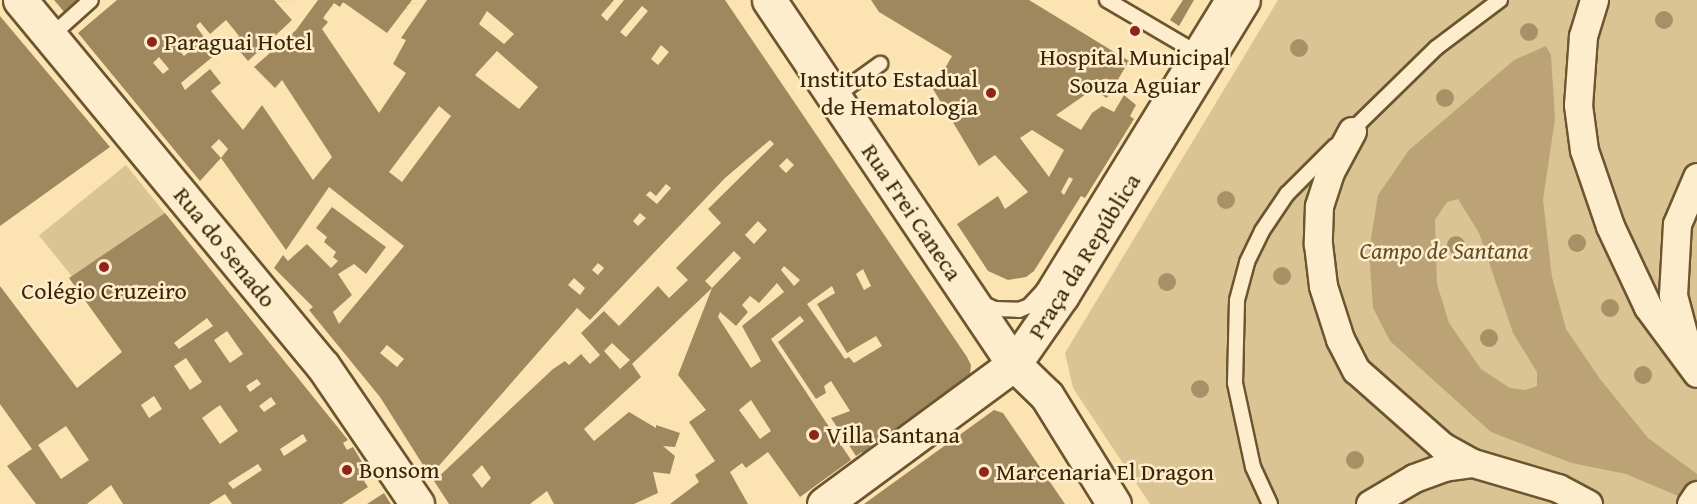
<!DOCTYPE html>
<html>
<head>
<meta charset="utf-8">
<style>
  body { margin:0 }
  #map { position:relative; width:1697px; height:504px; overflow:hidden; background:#fce4b2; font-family:"Gentium Book Plus",serif }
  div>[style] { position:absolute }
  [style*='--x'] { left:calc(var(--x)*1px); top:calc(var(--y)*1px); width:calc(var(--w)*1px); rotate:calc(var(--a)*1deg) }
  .green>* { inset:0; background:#dbc494; transform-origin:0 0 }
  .water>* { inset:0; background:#bba376 }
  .building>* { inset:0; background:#a0885e }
  .roads { filter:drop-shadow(2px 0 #6c552f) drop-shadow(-2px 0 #6c552f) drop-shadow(0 2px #6c552f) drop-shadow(0 -2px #6c552f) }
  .lane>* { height:14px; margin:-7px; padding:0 7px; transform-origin:7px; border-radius:7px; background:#fdedcd }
  .street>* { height:27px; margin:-13.5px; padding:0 13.5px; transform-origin:13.5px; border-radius:13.5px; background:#fdedcd }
  .secondary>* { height:33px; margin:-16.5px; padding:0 16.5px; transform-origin:16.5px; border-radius:16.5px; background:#fdedcd }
  .trees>* { width:18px; height:18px; margin:-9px; border-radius:50%; background:#a89166 }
  .dots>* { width:16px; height:16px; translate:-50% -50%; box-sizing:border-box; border:3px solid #fdedcd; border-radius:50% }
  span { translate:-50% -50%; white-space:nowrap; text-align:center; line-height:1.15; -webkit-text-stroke:5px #fdedcd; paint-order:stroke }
  .poi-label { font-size:24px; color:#3c2503 }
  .left { translate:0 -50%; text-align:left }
  .right { translate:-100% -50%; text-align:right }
  .street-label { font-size:24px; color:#3c2503 }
  .park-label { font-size:24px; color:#644d27; font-style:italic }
</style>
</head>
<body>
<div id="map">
  <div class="green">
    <div style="clip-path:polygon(1278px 0,1697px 0,1697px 504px,1150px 504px,1073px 388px,1065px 353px)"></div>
    <div style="left:126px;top:165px;width:62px;height:112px;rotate:51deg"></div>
  </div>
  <div class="water">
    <div style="clip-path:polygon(evenodd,1546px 46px,1551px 55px,1555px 119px,1543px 200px,1552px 277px,1566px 329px,1600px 379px,1648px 438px,1697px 474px,1697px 504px,1626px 474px,1572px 463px,1491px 432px,1390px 341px,1373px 308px,1369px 251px,1378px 195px,1409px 150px,1514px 60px,1546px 46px,1458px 199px,1479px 233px,1513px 333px,1537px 372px,1537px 386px,1525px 390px,1510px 388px,1481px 369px,1449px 323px,1437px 284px,1435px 220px,1447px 202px,1458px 199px)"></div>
  </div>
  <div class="building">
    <div style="clip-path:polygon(54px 0,80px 0,65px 13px)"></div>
    <div style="clip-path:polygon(evenodd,117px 0,274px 0,292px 20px,248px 61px,232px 42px,239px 36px,226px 20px,210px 34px,200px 22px,196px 26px,216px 54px,181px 83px,185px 90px,210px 69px,221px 83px,211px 91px,243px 130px,262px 105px,313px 180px,332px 157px,282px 80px,275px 88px,254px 67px,296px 30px,318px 0,412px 0,387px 33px,343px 2px,340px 7px,334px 3px,323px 18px,328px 22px,322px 29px,379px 113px,406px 73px,393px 64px,406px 40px,401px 38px,427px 0,614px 0,601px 15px,607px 21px,624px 0,725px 0,967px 357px,971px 365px,970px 374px,864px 456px,862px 452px,856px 456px,831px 418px,850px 411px,831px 381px,824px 386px,826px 393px,816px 399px,778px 342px,804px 321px,800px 316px,771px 339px,851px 460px,800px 497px,768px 452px,746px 468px,742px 463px,730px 472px,748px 504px,670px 504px,699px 482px,695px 475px,715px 461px,689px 422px,706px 410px,678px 375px,712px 288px,741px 258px,734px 251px,705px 281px,712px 288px,632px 364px,641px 377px,584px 429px,594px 441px,629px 412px,656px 428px,656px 425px,680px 433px,675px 447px,663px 446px,675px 456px,670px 474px,653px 472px,658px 493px,634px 504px,554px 504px,547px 491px,530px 504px,449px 504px,434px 481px,553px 369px,565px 361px,569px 365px,581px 354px,590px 364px,600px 355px,581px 333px,604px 311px,619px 326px,658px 286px,669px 298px,688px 280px,676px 268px,721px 223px,708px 209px,774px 144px,770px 140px,725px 178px,590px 320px,577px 308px,430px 476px,380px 397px,309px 310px,313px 307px,274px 268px,283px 255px,288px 261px,307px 244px,331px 268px,338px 261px,333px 257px,336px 252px,324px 242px,327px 237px,316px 228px,332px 207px,386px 247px,366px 274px,354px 264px,338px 274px,352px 295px,333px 312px,339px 324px,404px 246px,329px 187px,286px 250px,221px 158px,228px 149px,219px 139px,211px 147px,221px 158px,200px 181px,78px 33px,117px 0,642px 6px,648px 11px,626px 37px,620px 32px,642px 6px,117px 0,487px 11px,514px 34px,504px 44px,479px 24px,487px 11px,117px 0,180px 40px,190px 51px,184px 56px,174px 44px,180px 40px,117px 0,661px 45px,669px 52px,658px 65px,651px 59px,661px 45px,117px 0,497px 51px,538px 87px,519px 109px,475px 75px,497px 51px,117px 0,159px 57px,169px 69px,163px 74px,153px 63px,159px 57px,117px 0,439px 106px,451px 116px,402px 182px,389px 172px,439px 106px,117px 0,787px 158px,794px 165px,786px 173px,779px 166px,787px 158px,117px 0,666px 184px,671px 188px,657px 204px,646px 195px,650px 191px,656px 196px,666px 184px,117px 0,640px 213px,646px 218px,638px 226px,633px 221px,640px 213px,117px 0,758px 221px,767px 230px,754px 244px,745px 235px,758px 221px,117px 0,598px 263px,604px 268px,598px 275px,592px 270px,598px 263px,117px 0,784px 266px,800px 280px,794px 286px,781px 270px,784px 266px,117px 0,863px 269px,871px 286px,864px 290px,856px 274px,863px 269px,117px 0,574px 278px,585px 288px,580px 295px,568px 285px,574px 278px,117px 0,777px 283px,784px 292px,742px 326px,761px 361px,751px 368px,718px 317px,720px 312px,736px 326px,748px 312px,742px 305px,750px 296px,759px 303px,777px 283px,117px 0,832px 286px,835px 293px,817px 304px,847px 353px,876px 336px,882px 346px,854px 363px,849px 357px,845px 359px,807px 304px,832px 286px,117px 0,612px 343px,630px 360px,620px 369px,604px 351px,612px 343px,117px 0,387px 345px,404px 359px,397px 367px,380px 353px,387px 345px,117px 0,751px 400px,771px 431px,760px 439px,739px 410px,751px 400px,117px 0,482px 465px,491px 478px,482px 488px,472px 475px,482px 465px)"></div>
    <div style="clip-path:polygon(evenodd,871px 0,1029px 0,1129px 61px,1107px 98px,1092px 90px,1056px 115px,1081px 130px,1092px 113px,1102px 106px,1114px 112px,1124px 95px,1136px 105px,1130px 116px,1134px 119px,1085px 198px,1081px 196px,1034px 271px,1026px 277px,1008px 280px,988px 271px,957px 224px,998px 196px,1005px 209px,1028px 192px,995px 155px,979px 166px,933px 89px,952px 56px,879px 12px,871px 0,1032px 130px,1064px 150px,1049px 177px,1020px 138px,1032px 130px,871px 0,1069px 177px,1073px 179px,1064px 195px,1061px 192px,1069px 177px)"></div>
    <div style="clip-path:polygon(1183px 0,1194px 0,1179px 26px,1170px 20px)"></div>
    <div style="clip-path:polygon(0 16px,110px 147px,0 226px)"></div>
    <div style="clip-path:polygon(evenodd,165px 213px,348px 440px,343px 443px,347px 450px,353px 447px,371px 477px,364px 481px,368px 487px,342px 504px,232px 504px,225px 494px,209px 504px,123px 504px,111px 485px,87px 504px,36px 504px,7px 466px,32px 449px,0 404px,0 286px,77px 388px,122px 352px,69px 278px,165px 213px,207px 318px,213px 326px,179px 349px,174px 343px,207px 318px,165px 213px,227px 331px,243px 354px,230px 363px,214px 340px,227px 331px,165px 213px,186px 358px,202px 382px,190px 390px,174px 366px,186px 358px,165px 213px,257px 379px,261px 384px,250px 392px,246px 386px,257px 379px,165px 213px,154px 396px,162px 409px,149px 418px,141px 405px,154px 396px,165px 213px,271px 397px,276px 404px,264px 412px,259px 406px,271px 397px,165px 213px,220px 405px,238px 431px,220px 444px,202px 418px,220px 405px,165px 213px,66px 426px,89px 460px,61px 479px,38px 445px,66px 426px,165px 213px,303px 434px,307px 441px,284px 456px,280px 449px,303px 434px,165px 213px,258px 464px,262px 470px,233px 489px,228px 483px,258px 464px)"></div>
    <div style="clip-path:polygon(994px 410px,1003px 413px,1065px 504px,864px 504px)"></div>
    <div style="clip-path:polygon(384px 493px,391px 504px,367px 504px)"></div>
  </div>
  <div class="roads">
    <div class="lane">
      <div style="--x:1107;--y:0;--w:107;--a:30.4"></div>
      <div style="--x:52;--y:35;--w:52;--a:-41.9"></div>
      <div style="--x:834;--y:97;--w:57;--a:-35.7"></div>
      <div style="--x:1349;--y:133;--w:122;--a:-44.3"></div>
      <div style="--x:1436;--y:48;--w:80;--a:-36.9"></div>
      <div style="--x:981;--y:303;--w:15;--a:23"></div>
      <div style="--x:995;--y:309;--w:24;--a:2"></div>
      <div style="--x:1019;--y:310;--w:11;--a:-22"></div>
      <div style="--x:1029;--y:306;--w:21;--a:-47"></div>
      <div style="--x:1043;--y:291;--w:342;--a:-58.4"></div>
      <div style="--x:1270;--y:504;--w:41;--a:-114.7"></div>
      <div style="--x:1253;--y:467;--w:86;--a:-102.1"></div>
      <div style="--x:1235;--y:383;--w:83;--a:-88.6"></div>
      <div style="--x:1237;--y:300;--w:39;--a:-75"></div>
      <div style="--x:1247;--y:262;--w:34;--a:-64"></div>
      <div style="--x:1262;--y:231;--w:45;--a:-56"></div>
      <div style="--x:1287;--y:194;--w:68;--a:-45"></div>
    </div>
    <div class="street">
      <div style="--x:1594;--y:0;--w:38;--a:107"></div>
      <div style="--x:1583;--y:36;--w:69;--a:94.1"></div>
      <div style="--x:1578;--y:105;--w:45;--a:82.4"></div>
      <div style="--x:1584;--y:150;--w:80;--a:71.1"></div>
      <div style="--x:1610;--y:226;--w:89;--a:64.9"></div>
      <div style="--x:1648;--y:307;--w:82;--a:53.4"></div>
      <div style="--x:1352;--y:131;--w:47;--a:118.2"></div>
      <div style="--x:1330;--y:172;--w:36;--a:108"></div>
      <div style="--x:1319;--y:206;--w:38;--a:92"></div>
      <div style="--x:1318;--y:244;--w:42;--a:83.2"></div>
      <div style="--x:1323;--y:286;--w:56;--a:72.2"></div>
      <div style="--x:1340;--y:339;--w:35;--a:63"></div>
      <div style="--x:1356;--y:370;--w:115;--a:41.5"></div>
      <div style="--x:1442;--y:446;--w:35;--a:29"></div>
      <div style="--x:1473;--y:463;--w:89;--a:16.4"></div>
      <div style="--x:1558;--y:488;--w:34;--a:28"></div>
      <div style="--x:1687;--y:348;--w:55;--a:-104.8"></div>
      <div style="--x:1673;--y:295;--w:71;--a:-86.8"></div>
      <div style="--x:1677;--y:224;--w:51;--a:-66.9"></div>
      <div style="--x:1370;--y:504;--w:51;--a:-30.6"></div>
      <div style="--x:1414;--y:478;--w:32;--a:-20"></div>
      <div style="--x:1444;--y:467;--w:29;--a:-8"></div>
      <div style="--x:1691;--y:504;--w:11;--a:-56"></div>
    </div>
    <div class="secondary">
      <div style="--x:20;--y:0;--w:475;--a:50.4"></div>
      <div style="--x:323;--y:366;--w:167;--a:55.7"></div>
      <div style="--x:769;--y:0;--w:439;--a:56.1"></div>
      <div style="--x:1014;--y:364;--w:46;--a:44.1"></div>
      <div style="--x:1047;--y:396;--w:127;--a:58.2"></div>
      <div style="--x:824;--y:504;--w:236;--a:-36.4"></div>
      <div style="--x:1014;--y:364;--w:84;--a:-55.2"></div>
      <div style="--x:1062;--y:295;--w:346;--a:-58.5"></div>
    </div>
  </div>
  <div class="trees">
    <div style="left:1664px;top:20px"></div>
    <div style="left:1529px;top:32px"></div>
    <div style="left:1299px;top:48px"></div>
    <div style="left:1445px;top:98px"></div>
    <div style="left:1226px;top:200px"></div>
    <div style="left:1577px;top:243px"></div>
    <div style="left:1456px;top:245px"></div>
    <div style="left:1282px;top:276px"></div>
    <div style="left:1167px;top:282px"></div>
    <div style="left:1610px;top:308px"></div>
    <div style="left:1489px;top:338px"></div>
    <div style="left:1643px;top:375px"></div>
    <div style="left:1200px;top:389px"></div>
    <div style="left:1355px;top:460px"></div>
  </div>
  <div class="dots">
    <div style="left:1135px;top:31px;background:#8f2418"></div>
    <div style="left:152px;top:42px;background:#8f2418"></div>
    <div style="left:991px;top:93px;background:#8f2418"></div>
    <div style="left:104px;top:267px;background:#8f2418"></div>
    <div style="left:814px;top:435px;background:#8f2418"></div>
    <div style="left:347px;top:470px;background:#8f2418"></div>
    <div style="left:984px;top:472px;background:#8f2418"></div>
  </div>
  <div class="poi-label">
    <span class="left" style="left:164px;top:42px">Paraguai Hotel</span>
    <span style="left:1135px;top:71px">Hospital Municipal<br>Souza Aguiar</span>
    <span class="right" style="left:978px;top:93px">Instituto Estadual<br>de Hematologia</span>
    <span style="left:104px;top:291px">Colégio Cruzeiro</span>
    <span class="left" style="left:826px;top:435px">Villa Santana</span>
    <span class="left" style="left:359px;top:470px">Bonsom</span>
    <span class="left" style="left:996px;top:472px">Marcenaria El Dragon</span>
  </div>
  <div class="street-label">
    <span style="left:912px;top:212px;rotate:56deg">Rua Frei Caneca</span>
    <span style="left:225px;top:247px;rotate:51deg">Rua do Senado</span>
    <span style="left:1084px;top:256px;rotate:-58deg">Praça da República</span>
  </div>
  <div class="park-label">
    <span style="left:1444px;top:251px">Campo de Santana</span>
  </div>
</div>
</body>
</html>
